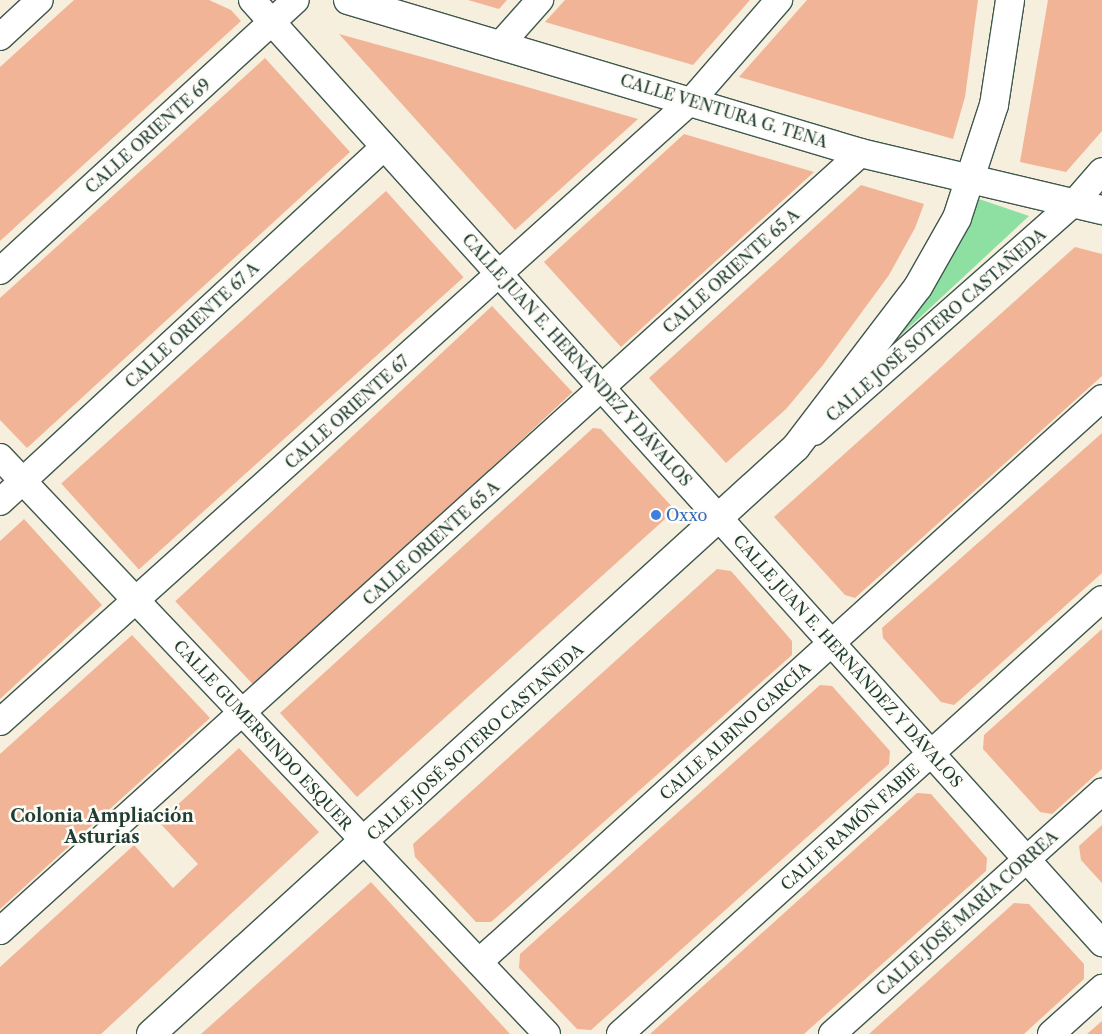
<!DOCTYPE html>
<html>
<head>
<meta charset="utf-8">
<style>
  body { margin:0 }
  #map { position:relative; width:1102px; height:1034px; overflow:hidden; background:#f6efdd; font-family:"Libre Caslon Text",serif }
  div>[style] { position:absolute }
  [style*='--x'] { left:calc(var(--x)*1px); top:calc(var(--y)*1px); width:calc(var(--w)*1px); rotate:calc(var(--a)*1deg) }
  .green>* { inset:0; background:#8de0a2 }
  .building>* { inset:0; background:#f1b497; transform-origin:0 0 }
  .roads { filter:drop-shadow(1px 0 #3f584d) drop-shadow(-1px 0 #3f584d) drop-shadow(0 1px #3f584d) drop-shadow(0 -1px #3f584d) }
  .minor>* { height:26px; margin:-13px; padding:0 13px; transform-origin:13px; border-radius:13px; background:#fff }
  .tertiary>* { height:28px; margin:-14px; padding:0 14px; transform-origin:14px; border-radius:14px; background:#fff }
  .dots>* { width:14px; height:14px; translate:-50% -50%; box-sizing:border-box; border:2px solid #fdfcf7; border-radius:50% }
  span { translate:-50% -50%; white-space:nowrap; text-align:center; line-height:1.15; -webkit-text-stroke:5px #fdfcf7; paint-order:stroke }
  .street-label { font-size:16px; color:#1f3d34 }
  .shop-label { font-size:16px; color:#366cbe }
  .left { translate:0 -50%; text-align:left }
  .neighbourhood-label { font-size:18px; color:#1f3d34; font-weight:700 }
</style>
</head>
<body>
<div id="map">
  <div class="green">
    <div style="clip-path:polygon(976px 198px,1029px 216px,886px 349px)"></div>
  </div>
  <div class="building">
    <div style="clip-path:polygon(74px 0,209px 0,231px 10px,241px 21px,0 241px,0 67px)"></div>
    <div style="clip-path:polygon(468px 0,507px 0,499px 9px)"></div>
    <div style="clip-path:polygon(565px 0,750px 0,693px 65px,545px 22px)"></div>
    <div style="clip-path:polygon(807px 0,978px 0,965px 97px,953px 139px,739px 77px)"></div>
    <div style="clip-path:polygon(1048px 0,1102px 0,1102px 131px,1066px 172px,1020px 162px)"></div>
    <div style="clip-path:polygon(339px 34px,433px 60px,638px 119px,515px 230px)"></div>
    <div style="clip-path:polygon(265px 58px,350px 152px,27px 448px,0 420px,0 298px)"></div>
    <div style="clip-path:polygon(684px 134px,814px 172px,621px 347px,544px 262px)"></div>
    <div style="clip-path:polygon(861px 185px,924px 204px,915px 228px,889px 275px,823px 365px,786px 409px,726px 463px,649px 378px)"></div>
    <div style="left:386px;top:191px;width:116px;height:437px;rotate:48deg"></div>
    <div style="clip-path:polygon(1075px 247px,1102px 254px,1102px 376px,855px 598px,845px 595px,774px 517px)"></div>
    <div style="left:492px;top:306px;width:118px;height:433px;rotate:47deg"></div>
    <div style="clip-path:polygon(593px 428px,601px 429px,675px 510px,357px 797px,280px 713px)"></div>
    <div style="clip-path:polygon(1102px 433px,1102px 573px,954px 705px,941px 702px,883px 638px,882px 628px)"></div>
    <div style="clip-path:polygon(24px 519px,102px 605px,0 699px,0 541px)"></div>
    <div style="clip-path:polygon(717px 569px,731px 571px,792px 641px,792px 655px,491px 922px,476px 922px,415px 857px,413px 844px)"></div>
    <div style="clip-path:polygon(1102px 629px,1102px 769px,1052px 814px,1040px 812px,983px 749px,984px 735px)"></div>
    <div style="clip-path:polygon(132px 635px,210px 718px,0 909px,0 754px)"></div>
    <div style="clip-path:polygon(820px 685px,832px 686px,890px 751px,889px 764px,591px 1030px,577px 1029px,519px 968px,520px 954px)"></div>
    <div style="clip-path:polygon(239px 748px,319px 832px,101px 1034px,0 1034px,0 967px,134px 845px,173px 888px,198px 864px,159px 822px)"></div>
    <div style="clip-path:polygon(917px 793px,931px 794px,987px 858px,986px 871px,804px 1034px,650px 1034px)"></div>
    <div style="clip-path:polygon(1102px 825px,1102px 883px,1081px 860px,1079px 846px)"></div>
    <div style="clip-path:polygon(371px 882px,510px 1034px,201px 1034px)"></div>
    <div style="clip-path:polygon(1014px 903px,1029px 904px,1084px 964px,1084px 979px,1024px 1034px,869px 1034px)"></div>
    <div style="clip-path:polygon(1102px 1021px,1102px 1034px,1087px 1034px)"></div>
  </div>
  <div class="roads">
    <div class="minor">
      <div style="--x:252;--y:0;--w:1270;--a:47.97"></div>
      <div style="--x:0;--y:37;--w:54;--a:-42.8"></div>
      <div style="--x:499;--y:46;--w:62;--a:-48.3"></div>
      <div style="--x:0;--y:271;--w:401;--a:-42.5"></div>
      <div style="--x:814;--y:432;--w:348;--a:-41.4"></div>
      <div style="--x:1075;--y:202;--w:41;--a:-48.9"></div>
      <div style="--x:0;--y:457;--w:795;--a:46.53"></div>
      <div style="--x:0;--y:502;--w:523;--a:-42.75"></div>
      <div style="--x:0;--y:722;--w:930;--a:-41.95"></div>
      <div style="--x:692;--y:100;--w:133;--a:-49"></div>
      <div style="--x:0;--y:931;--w:1160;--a:-42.1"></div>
      <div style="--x:479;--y:962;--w:840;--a:-42.15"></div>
      <div style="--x:620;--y:1034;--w:649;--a:-42.07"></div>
      <div style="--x:832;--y:1034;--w:363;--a:-41.9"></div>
      <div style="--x:1051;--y:1034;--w:69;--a:-42"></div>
    </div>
    <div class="tertiary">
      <div style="--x:348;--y:0;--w:535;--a:16.61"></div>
      <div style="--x:861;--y:153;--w:248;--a:13.3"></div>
      <div style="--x:151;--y:1034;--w:872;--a:-42.3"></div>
      <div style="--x:796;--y:447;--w:201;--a:-52.7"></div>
      <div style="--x:918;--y:287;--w:79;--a:-60.5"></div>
      <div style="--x:957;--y:218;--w:119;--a:-71.9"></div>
      <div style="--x:994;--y:105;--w:106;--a:-81.3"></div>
    </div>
  </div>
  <div class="dots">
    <div style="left:656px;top:515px;background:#3f7fe0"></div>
  </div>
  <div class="street-label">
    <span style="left:724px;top:111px;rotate:17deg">CALLE VENTURA G. TENA</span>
    <span style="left:148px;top:136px;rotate:-42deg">CALLE ORIENTE 69</span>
    <span style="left:731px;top:271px;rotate:-42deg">CALLE ORIENTE 65 A</span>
    <span style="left:192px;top:325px;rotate:-43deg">CALLE ORIENTE 67 A</span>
    <span style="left:936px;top:325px;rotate:-41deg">CALLE JOSÉ SOTERO CASTAÑEDA</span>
    <span style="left:577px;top:360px;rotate:48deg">CALLE JUAN E. HERNÁNDEZ Y DÁVALOS</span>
    <span style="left:347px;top:412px;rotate:-42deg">CALLE ORIENTE 67</span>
    <span style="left:431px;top:543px;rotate:-42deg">CALLE ORIENTE 65 A</span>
    <span style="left:848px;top:661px;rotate:48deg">CALLE JUAN E. HERNÁNDEZ Y DÁVALOS</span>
    <span style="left:735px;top:731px;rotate:-42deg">CALLE ALBINO GARCÍA</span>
    <span style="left:263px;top:735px;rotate:47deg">CALLE GUMERSINDO ESQUER</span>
    <span style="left:475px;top:742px;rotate:-42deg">CALLE JOSÉ SOTERO CASTAÑEDA</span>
    <span style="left:850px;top:827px;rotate:-42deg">CALLE RAMÓN FABIE</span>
    <span style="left:967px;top:913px;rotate:-42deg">CALLE JOSÉ MARÍA CORREA</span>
  </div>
  <div class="shop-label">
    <span class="left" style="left:666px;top:515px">Oxxo</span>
  </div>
  <div class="neighbourhood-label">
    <span style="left:102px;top:827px">Colonia Ampliación<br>Asturias</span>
  </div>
</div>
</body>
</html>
